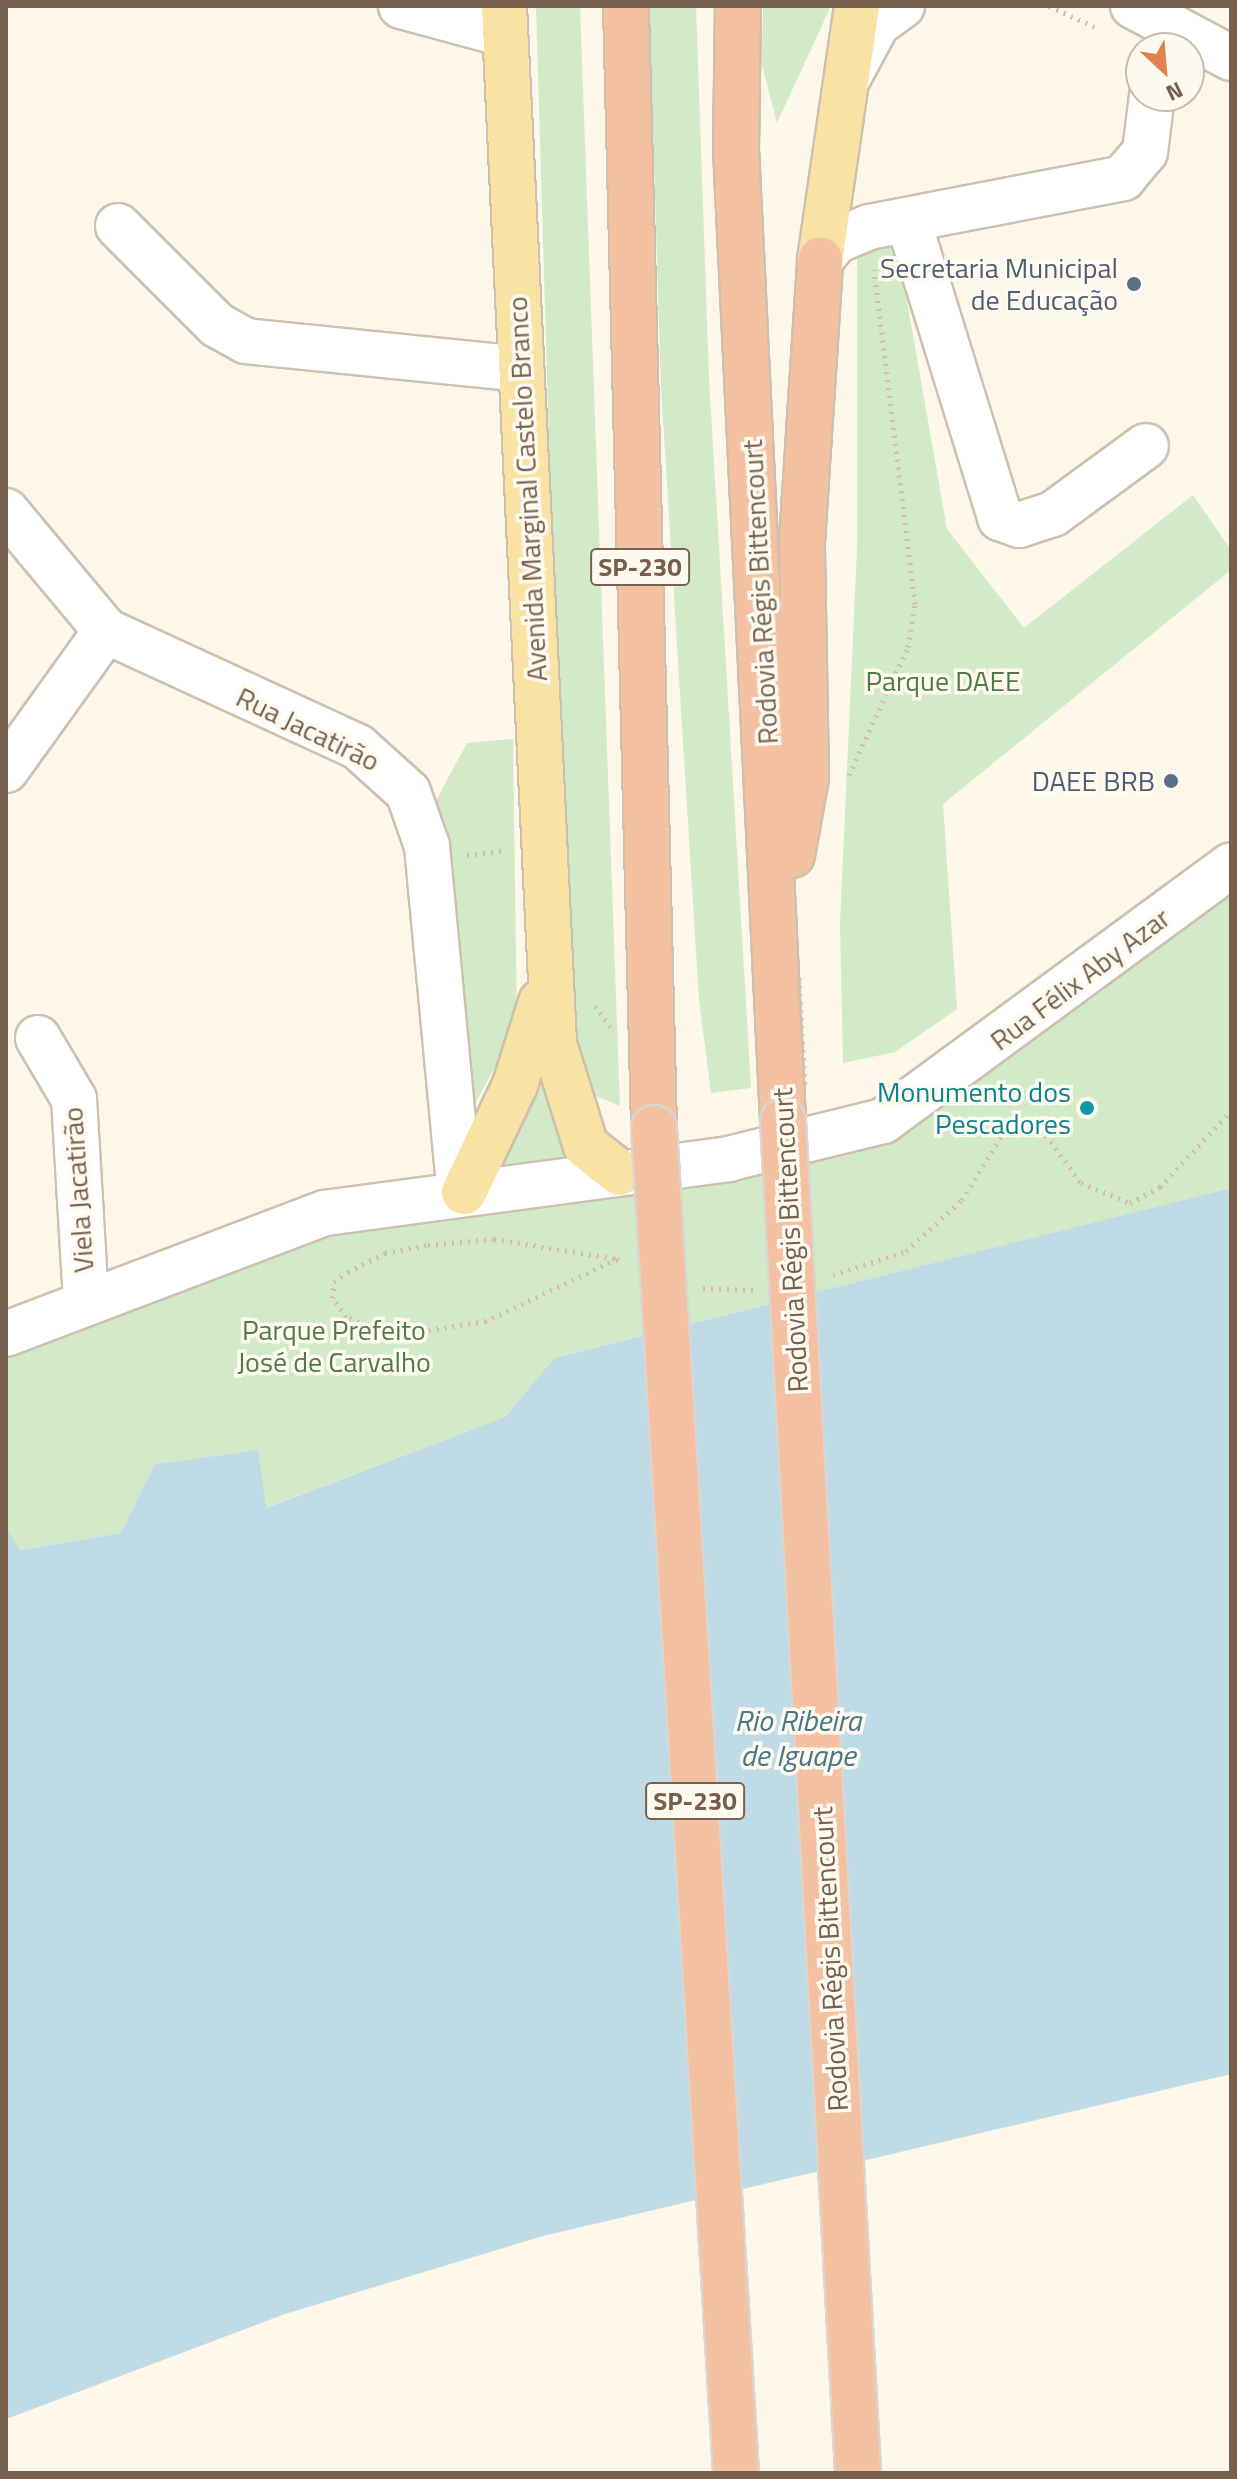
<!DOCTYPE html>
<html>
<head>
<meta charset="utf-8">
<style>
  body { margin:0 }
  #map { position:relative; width:1237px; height:2479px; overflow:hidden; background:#fcf7e9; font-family:"Titillium Web",sans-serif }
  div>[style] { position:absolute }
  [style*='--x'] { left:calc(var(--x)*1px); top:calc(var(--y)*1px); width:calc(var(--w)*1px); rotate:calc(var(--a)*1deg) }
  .green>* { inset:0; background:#d2eac8 }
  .water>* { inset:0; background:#bedbe6 }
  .path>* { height:5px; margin-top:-2.5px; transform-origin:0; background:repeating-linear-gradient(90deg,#d6bda4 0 2px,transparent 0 8px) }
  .roads { filter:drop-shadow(2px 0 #cec0af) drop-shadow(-2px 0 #cec0af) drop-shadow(0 2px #cec0af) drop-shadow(0 -2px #cec0af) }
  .minor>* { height:44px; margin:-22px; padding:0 22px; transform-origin:22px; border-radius:22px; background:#fff }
  .major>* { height:44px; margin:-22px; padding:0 22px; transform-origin:22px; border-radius:22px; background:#f8e2a4 }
  .highway>* { height:44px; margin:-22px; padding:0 22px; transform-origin:22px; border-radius:22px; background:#f4c1a2 }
  .path-bridge>* { height:5px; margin-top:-2.5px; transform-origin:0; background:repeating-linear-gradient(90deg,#d6bda4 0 2px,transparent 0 8px) }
  .bridges { filter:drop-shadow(2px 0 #dbd6d1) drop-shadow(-2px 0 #dbd6d1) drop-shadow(0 2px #dbd6d1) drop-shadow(0 -2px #dbd6d1) }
  .highway-bridge>* { height:44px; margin:-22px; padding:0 22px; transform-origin:22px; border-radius:22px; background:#f4c1a2 }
  .dots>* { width:22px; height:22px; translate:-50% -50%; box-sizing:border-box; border:4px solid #fffaf0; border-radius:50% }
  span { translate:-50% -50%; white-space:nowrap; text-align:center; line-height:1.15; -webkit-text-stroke:7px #fffaf0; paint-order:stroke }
  .shield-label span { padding:2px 6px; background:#fffaf0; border:2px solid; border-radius:6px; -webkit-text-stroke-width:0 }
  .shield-label { font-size:26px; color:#76604d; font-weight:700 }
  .service-label { font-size:28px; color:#4e5e75 }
  .right { translate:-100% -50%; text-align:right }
  .street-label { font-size:28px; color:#76604d }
  .park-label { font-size:28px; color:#4f7c45 }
  .culture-label { font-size:28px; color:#0d838f }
  .water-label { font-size:30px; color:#477789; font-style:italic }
  .frame { position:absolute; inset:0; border:8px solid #76604d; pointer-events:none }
  .north { position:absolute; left:1125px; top:32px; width:80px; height:80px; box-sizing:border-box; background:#fffaf0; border:2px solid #c8bcaf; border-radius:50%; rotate:154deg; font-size:22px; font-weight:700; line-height:32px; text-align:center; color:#76604d }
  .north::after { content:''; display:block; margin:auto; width:28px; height:36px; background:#e28253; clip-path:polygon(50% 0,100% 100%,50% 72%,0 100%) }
</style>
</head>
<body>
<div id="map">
  <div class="green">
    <div style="clip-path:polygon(536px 6px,580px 6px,620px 1106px,591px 1094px,575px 1068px,563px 911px)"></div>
    <div style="clip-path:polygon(649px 6px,696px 6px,709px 378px,751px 1088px,711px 1093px,699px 1000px,661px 387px)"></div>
    <div style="clip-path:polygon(763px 6px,831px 6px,777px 123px,762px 65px)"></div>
    <div style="clip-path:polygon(877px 242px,898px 250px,947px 529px,1024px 628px,1193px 495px,1231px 550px,1231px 570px,943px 804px,957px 1009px,895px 1052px,843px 1063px,840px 923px,857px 549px,857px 256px)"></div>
    <div style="clip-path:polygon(513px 739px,517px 1028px,468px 1116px,432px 808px,467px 743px)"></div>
    <div style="clip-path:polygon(1231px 880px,1231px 1188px,554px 1358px,505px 1417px,265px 1508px,257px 1450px,155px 1464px,122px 1533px,19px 1550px,6px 1528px,6px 1335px,323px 1215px,853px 1135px)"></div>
    <div style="clip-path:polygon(540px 1061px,556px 1128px,579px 1160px,492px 1169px)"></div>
  </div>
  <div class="water">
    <div style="clip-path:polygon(1231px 1188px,1231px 2074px,543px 2236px,285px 2314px,6px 2419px,6px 1528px,20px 1550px,121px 1533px,155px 1464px,258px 1450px,266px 1508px,505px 1417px,554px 1358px)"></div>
  </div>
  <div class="path">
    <div style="--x:1049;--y:6;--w:53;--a:24.6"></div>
    <div style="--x:849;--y:775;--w:141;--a:-65.3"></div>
    <div style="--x:908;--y:647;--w:44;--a:-80.8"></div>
    <div style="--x:915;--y:604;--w:337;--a:-97"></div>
    <div style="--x:467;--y:855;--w:38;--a:-7"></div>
    <div style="--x:595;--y:1006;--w:26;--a:54"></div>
    <div style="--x:617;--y:1259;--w:145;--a:154.7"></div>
    <div style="--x:486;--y:1321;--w:64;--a:171"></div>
    <div style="--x:423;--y:1331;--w:49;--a:-175.3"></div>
    <div style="--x:374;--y:1327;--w:30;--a:-160"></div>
    <div style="--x:346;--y:1317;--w:23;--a:-124"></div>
    <div style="--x:333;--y:1298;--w:16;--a:-86"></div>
    <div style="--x:334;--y:1282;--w:17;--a:-36"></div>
    <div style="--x:348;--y:1272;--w:42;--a:-27.2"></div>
    <div style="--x:385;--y:1253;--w:44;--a:-10.5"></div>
    <div style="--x:428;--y:1245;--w:66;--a:-5.2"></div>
    <div style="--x:494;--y:1239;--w:125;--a:9.2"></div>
    <div style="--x:617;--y:1259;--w:6;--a:31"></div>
    <div style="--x:833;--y:1275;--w:77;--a:-18.2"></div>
    <div style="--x:906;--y:1251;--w:76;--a:-42.3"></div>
    <div style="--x:962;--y:1200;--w:88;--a:-58.5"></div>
    <div style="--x:1008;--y:1125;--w:39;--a:15"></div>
    <div style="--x:1046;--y:1135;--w:59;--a:53.9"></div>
    <div style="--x:1081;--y:1183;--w:53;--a:22.2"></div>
    <div style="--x:1130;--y:1203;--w:34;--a:-28"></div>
    <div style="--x:1160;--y:1187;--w:104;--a:-46.9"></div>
    <div style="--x:703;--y:1288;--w:50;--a:2.3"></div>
  </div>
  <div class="roads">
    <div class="minor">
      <div style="--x:401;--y:6;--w:107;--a:15.2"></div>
      <div style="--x:1133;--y:6;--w:111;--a:28"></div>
      <div style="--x:849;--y:76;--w:59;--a:-61.7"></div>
      <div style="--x:877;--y:24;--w:31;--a:-36"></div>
      <div style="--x:908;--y:220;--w:312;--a:72.8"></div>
      <div style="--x:1000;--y:518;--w:20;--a:20"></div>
      <div style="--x:1019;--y:525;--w:36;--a:-18"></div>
      <div style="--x:1053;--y:514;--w:115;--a:-36.2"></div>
      <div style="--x:118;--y:226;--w:140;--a:45"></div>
      <div style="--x:217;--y:325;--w:33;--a:29"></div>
      <div style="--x:246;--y:341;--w:276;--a:5.8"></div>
      <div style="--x:820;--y:260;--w:25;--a:-50"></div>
      <div style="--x:836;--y:241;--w:36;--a:-23"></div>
      <div style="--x:869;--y:227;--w:259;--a:-10.9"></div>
      <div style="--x:1123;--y:178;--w:34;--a:-50"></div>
      <div style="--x:1145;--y:152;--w:56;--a:-82.9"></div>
      <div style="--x:6;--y:511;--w:156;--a:50.2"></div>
      <div style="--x:106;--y:631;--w:277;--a:24.7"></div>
      <div style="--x:358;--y:747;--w:67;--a:42"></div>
      <div style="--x:408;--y:792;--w:57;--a:70.6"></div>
      <div style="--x:427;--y:846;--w:349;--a:84.6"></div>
      <div style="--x:6;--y:770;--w:171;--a:-54.3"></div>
      <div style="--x:38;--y:1038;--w:71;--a:59.5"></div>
      <div style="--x:74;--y:1099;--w:204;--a:86.6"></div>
      <div style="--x:6;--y:1334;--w:341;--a:-20.8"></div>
      <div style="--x:325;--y:1213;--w:407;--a:-7.6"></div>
      <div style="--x:728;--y:1159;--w:160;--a:-13.8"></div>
      <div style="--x:883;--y:1121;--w:432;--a:-36.3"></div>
    </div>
    <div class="major">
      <div style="--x:504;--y:6;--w:1039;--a:87.24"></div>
      <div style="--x:554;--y:1044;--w:107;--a:72.6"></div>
      <div style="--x:586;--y:1146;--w:43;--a:38.5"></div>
      <div style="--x:820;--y:260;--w:257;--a:-81.7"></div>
      <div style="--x:464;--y:1192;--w:119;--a:-64.5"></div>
      <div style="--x:515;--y:1085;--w:87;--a:-72.6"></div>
    </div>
    <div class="highway">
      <div style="--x:626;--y:6;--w:1122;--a:88.57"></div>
      <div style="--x:738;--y:6;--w:143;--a:90.8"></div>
      <div style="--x:736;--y:149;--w:973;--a:87.23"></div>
      <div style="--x:792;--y:855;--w:78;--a:-79.7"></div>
      <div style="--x:806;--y:778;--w:236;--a:-91"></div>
      <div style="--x:802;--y:542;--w:283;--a:-86.3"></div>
    </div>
  </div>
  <div class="path-bridge">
    <div style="--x:799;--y:978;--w:107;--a:86.8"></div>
  </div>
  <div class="bridges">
    <div class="highway-bridge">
      <div style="--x:783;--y:1121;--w:1354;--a:86.82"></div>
      <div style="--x:654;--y:1128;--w:1347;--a:86.51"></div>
    </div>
  </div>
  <div class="dots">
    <div style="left:1134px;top:284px;background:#5c6f8a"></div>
    <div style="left:1171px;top:781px;background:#5c6f8a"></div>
    <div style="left:1087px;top:1108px;background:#0f9aa8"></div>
  </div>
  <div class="shield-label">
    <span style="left:640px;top:567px">SP-230</span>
    <span style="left:695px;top:1801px">SP-230</span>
  </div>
  <div class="service-label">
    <span class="right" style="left:1118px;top:284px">Secretaria Municipal<br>de Educação</span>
    <span class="right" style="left:1155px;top:781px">DAEE BRB</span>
  </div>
  <div class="street-label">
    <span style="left:527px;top:489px;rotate:-93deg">Avenida Marginal Castelo Branco</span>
    <span style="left:760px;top:592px;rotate:-93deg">Rodovia Régis Bittencourt</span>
    <span style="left:308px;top:729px;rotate:26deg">Rua Jacatirão</span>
    <span style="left:1080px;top:979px;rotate:-37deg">Rua Félix Aby Azar</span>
    <span style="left:78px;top:1190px;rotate:-94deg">Viela Jacatirão</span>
    <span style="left:790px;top:1240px;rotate:-93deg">Rodovia Régis Bittencourt</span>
    <span style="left:830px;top:1959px;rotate:-93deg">Rodovia Régis Bittencourt</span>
  </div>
  <div class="park-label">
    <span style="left:943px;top:681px">Parque DAEE</span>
    <span style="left:334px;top:1346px">Parque Prefeito<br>José de Carvalho</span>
  </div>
  <div class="culture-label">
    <span class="right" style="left:1071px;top:1108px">Monumento dos<br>Pescadores</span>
  </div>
  <div class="water-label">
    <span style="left:798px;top:1737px">Rio Ribeira<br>de Iguape</span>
  </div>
  <div class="frame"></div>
  <div class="north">N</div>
</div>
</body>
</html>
